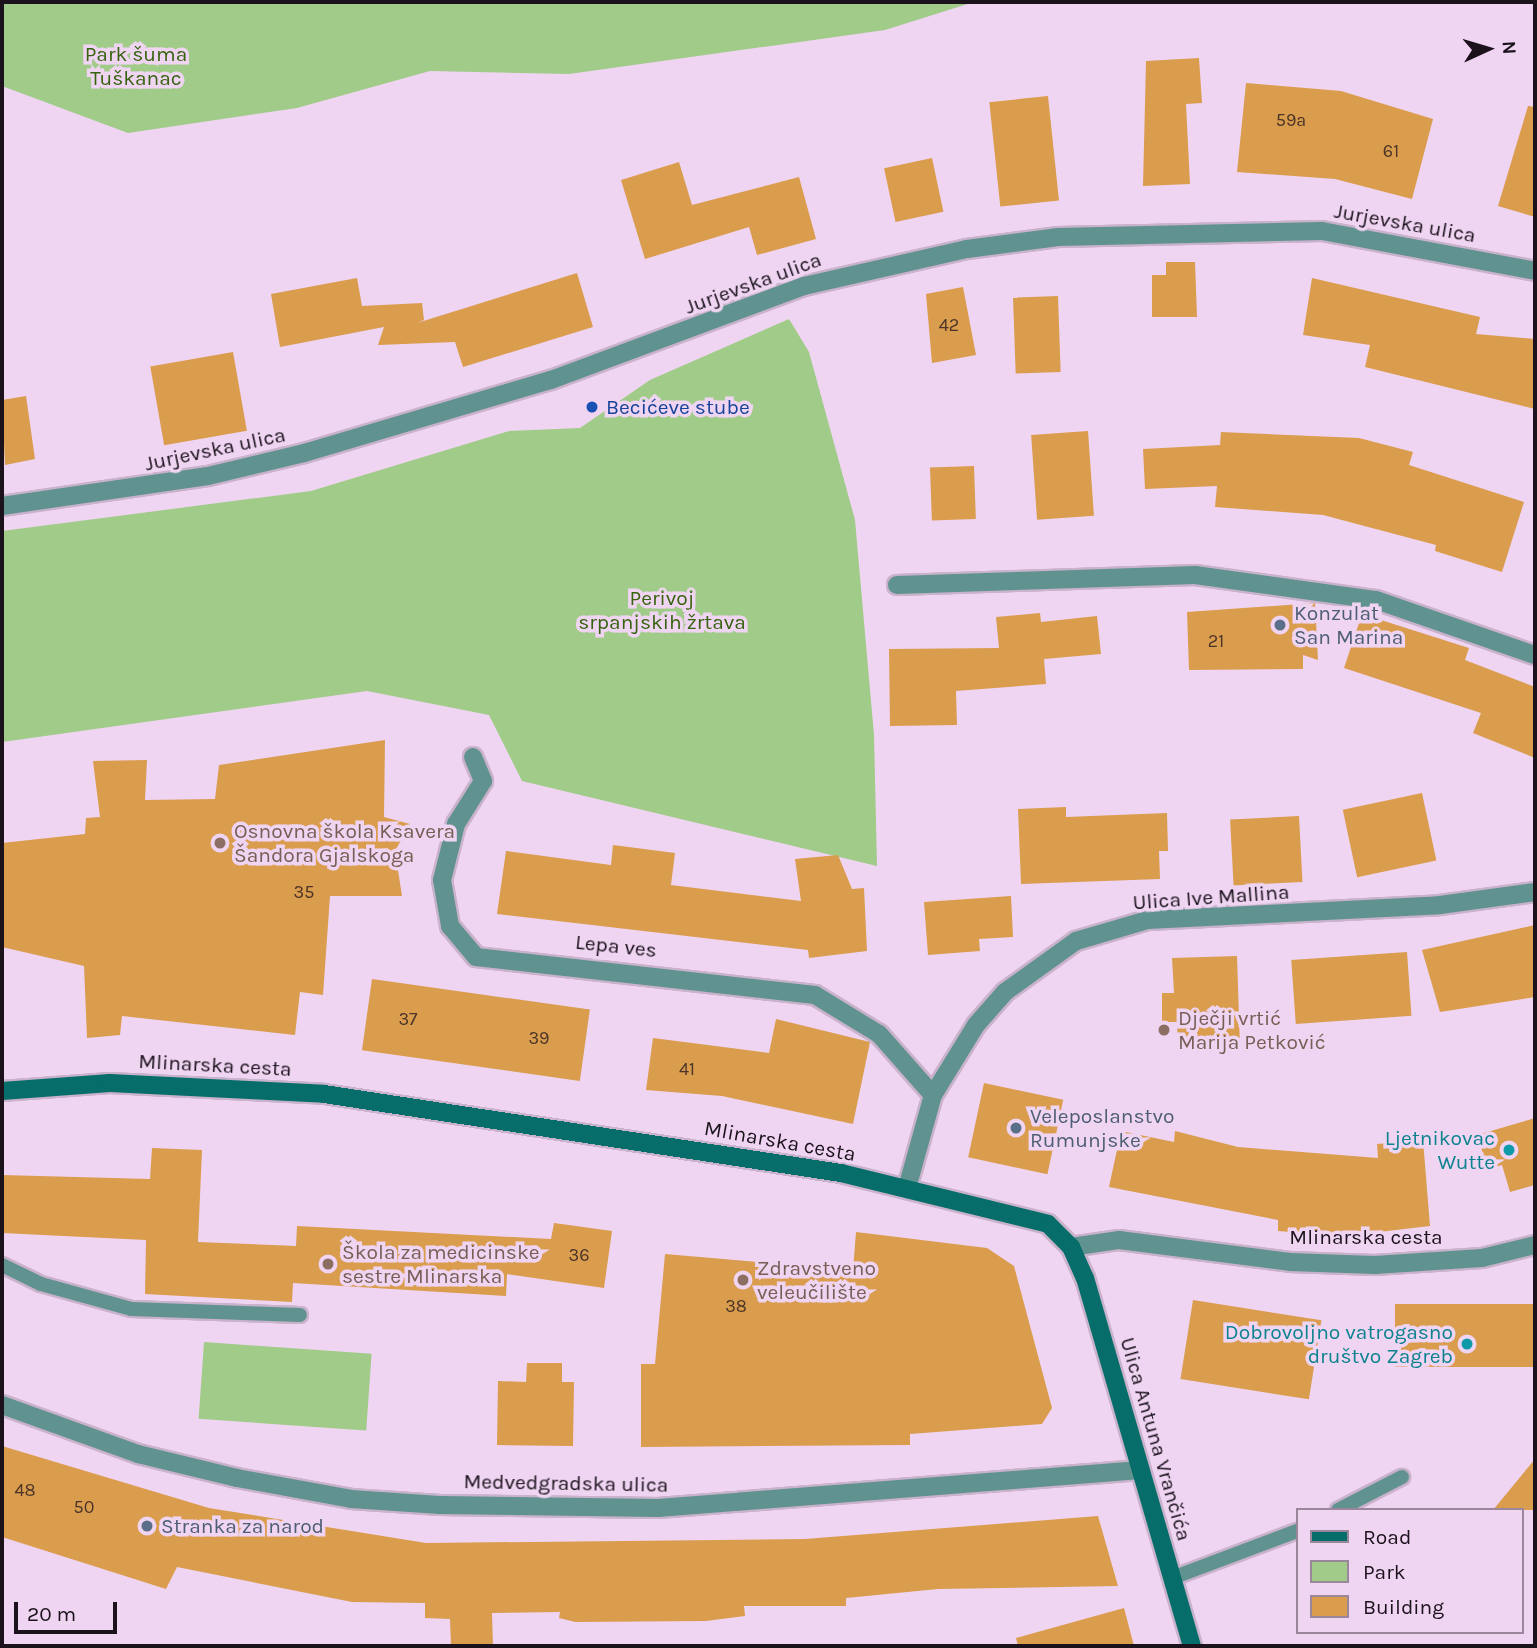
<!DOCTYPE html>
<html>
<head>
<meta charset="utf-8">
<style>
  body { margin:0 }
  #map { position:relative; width:1537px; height:1648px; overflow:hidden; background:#efd5f2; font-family:Karla,sans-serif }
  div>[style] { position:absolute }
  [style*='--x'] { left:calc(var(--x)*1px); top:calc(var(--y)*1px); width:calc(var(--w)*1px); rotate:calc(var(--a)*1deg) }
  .green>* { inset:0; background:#a1cb88; transform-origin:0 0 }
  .building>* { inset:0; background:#da9c4d; transform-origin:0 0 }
  .roads { filter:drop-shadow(2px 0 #c9b2cb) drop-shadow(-2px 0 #c9b2cb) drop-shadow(0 2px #c9b2cb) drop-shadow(0 -2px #c9b2cb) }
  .service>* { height:14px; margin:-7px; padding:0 7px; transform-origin:7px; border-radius:7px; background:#609290 }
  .minor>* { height:18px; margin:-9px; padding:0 9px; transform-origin:9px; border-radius:9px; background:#609290 }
  .tertiary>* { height:18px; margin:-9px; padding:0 9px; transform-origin:9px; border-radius:9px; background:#609290 }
  .secondary>* { height:18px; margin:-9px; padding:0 9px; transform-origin:9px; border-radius:9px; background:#066d6a }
  .dots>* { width:19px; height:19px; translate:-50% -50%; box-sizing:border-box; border:4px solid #efd5f2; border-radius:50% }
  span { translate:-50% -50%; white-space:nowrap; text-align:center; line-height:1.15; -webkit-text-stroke:7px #efd5f2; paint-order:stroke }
  .number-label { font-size:18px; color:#4b3428 }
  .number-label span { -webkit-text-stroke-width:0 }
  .park-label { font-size:21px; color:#37630f }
  .street-label { font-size:21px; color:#1b121c }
  .transit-label { font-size:21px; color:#164399 }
  .left { translate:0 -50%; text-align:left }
  .service-label { font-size:21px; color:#4e5e75 }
  .education-label { font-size:21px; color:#785e54 }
  .culture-label { font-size:21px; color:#0d838f }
  .right { translate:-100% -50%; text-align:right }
  .frame { position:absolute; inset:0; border:4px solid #1b121c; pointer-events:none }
  .legend { position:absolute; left:1296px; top:1508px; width:228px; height:126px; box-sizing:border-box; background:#efd5f2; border:2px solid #9a879c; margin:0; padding:9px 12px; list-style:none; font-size:21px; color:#1b121c }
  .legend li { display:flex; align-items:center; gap:14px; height:35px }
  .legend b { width:35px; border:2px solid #9a879c }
  .north { position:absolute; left:1453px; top:14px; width:70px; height:70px; -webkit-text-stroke:5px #efd5f2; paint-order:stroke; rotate:86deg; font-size:19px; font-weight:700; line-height:28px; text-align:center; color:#1b121c }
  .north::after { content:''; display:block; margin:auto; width:24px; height:32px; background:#1b121c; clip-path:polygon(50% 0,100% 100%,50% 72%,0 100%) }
  .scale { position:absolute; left:14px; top:1602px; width:103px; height:32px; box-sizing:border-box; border:4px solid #1b121c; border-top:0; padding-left:9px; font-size:21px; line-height:24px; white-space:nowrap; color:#1b121c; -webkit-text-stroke:5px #efd5f2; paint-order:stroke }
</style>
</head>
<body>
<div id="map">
  <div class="green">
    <div style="clip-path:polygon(2px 2px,974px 2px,885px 30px,569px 74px,430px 71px,297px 108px,128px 133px,2px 86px)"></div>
    <div style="clip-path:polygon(789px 319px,809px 352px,855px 520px,874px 735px,877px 866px,522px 781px,489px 715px,367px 691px,2px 742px,2px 531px,311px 491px,509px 431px,580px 428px,650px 380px)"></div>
    <div style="left:204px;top:1342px;width:168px;height:77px;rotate:4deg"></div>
  </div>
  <div class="building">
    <div style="clip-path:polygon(1199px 58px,1202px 103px,1186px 104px,1190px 184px,1143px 186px,1146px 61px)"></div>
    <div style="clip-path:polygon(1246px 83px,1341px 91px,1433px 119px,1412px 199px,1335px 179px,1237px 172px)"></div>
    <div style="left:1048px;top:96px;width:105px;height:59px;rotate:84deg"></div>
    <div style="clip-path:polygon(1528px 106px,1535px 107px,1535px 217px,1498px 206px)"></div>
    <div style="left:932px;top:158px;width:55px;height:49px;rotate:78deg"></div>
    <div style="clip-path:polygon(679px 162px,692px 205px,799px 177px,816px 239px,757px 255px,749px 227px,645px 259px,621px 180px)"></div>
    <div style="clip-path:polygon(1166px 262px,1195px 262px,1197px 317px,1152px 317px,1152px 275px,1166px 275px)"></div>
    <div style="clip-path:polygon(577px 273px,593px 327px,463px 367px,455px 342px,378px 345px,384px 327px,280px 347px,271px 294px,357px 278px,362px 306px,422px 303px,424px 320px,417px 323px)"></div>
    <div style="clip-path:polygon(1312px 278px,1480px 317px,1476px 334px,1535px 339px,1535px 409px,1365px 367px,1370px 345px,1303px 335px)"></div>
    <div style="clip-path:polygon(963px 287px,976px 355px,932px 363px,926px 294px)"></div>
    <div style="left:1058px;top:296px;width:76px;height:45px;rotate:88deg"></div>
    <div style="left:233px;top:352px;width:80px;height:84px;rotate:80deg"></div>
    <div style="clip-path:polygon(26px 396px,35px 459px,5px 465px,2px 400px)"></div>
    <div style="left:1088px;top:431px;width:85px;height:57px;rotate:86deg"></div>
    <div style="clip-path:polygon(1221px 432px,1359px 438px,1413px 452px,1409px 465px,1524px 502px,1502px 572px,1435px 551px,1436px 545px,1323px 515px,1215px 507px,1217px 486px,1145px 489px,1143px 449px,1220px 445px)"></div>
    <div style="left:974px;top:466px;width:53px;height:44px;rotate:88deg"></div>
    <div style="clip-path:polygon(1315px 603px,1318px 660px,1303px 655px,1303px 669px,1189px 670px,1187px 612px)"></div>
    <div style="clip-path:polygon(1040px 613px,1041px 622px,1097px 616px,1101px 654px,1044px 659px,1046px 684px,956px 691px,957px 725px,890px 726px,889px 649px,999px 648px,996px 617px)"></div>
    <div style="clip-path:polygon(1362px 614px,1469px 648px,1465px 660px,1535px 687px,1535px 758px,1473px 733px,1481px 713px,1344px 668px)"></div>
    <div style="clip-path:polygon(385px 740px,384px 817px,410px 824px,395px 851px,402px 896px,330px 896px,323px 995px,300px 992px,295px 1035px,122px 1016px,120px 1035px,87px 1038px,84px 966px,2px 947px,2px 843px,85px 834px,86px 818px,100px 817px,93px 761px,147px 760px,145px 800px,215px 799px,219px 765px)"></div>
    <div style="left:1422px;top:793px;width:69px;height:81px;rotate:78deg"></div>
    <div style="clip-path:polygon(1066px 807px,1066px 817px,1167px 813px,1168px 851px,1159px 851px,1160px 879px,1021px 884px,1018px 809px)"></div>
    <div style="left:1299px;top:816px;width:66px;height:69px;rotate:87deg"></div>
    <div style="clip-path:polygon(613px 845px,675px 853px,671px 885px,801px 901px,795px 859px,838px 855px,852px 889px,864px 888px,867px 951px,809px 958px,808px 950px,497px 914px,506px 851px,611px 865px)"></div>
    <div style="clip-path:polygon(1011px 896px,1013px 937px,979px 939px,980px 951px,928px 955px,924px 902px)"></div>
    <div style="clip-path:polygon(1535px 925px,1535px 997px,1440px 1012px,1422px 950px)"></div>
    <div style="left:1407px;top:952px;width:64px;height:116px;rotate:86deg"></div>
    <div style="clip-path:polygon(1237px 956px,1240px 1048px,1178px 1050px,1177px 1022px,1162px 1022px,1162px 993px,1174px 993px,1172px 958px)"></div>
    <div style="left:372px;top:979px;width:220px;height:72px;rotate:8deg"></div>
    <div style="clip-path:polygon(776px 1019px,870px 1042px,853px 1124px,722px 1096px,646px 1090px,653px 1038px,769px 1053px)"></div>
    <div style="left:984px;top:1083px;width:81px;height:76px;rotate:12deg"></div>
    <div style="clip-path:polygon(1535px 1118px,1535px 1185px,1510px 1192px,1502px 1165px,1488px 1169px,1477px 1135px)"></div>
    <div style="clip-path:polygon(1121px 1131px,1174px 1142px,1175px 1131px,1238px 1147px,1378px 1158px,1377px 1144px,1423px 1140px,1430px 1226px,1345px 1236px,1278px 1231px,1278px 1220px,1109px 1187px)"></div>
    <div style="clip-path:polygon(152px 1148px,202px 1150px,198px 1242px,296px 1246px,297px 1226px,551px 1239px,554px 1223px,612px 1231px,604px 1288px,507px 1274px,506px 1296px,293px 1283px,292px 1302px,145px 1294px,146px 1240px,2px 1233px,2px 1175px,150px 1179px)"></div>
    <div style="clip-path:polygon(856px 1232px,987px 1248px,1014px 1266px,1052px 1408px,1042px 1424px,910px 1434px,910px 1445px,641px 1447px,641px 1364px,655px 1364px,665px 1254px,853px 1270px)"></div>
    <div style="left:1193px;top:1300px;width:130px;height:80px;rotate:9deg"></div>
    <div style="left:1535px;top:1304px;width:63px;height:140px;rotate:90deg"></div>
    <div style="clip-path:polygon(527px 1363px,562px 1363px,562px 1382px,574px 1382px,573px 1446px,497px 1445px,498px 1381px,526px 1382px)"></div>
    <div style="clip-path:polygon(2px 1446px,209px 1508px,426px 1543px,805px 1539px,1098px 1516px,1118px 1586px,938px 1589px,846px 1598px,846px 1606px,744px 1606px,745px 1616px,706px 1621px,575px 1622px,559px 1618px,560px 1612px,492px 1613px,493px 1646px,451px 1646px,450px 1619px,425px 1618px,425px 1603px,352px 1602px,177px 1567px,166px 1589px,2px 1537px)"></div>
    <div style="clip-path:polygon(1535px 1459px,1535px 1510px,1493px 1510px)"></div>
    <div style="clip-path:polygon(1124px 1608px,1134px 1646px,1018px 1646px,1016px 1638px)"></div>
  </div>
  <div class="roads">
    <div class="service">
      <div style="--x:2;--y:1265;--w:43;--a:26"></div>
      <div style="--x:41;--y:1284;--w:93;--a:15.5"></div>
      <div style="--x:131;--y:1309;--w:169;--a:2"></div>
      <div style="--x:1338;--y:1510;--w:72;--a:-27.3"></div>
      <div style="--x:1172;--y:1578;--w:134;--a:-20.6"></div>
    </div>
    <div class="minor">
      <div style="--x:897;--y:585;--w:298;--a:-1.9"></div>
      <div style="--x:1195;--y:575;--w:183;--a:7.9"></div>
      <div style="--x:1376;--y:600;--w:168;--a:19.1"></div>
      <div style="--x:473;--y:757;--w:26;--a:67"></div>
      <div style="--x:483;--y:781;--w:51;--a:122.1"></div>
      <div style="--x:456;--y:824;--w:58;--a:104"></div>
      <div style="--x:442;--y:880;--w:47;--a:80.1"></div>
      <div style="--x:450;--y:926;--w:40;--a:50"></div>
      <div style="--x:476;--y:957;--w:341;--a:6.4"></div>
      <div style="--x:815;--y:995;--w:75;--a:31.4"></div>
      <div style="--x:879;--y:1034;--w:81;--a:48.5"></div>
      <div style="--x:907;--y:1188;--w:97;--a:-74.4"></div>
      <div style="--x:933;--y:1095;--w:82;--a:-58.4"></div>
      <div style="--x:976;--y:1025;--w:44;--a:-48.7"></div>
      <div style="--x:1005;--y:992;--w:87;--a:-35.7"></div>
      <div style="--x:1076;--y:941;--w:75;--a:-16.3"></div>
      <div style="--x:1148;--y:920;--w:292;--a:-2.9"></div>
      <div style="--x:1440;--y:905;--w:96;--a:-7.8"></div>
      <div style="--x:1071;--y:1247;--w:49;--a:-8.3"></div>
      <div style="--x:1119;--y:1240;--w:172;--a:7.3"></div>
      <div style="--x:1290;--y:1262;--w:85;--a:2"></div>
      <div style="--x:1375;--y:1265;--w:107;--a:-3.7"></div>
      <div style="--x:1482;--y:1258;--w:55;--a:-13.8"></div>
    </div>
    <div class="tertiary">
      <div style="--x:2;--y:506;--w:208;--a:-8.3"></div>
      <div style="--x:208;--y:476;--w:99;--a:-13.5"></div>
      <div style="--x:304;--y:453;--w:258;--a:-16.5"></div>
      <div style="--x:551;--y:380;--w:270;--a:-20.4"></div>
      <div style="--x:804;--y:286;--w:167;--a:-12.8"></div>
      <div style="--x:967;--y:249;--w:92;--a:-7.5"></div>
      <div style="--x:1058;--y:237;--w:264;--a:-1.3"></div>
      <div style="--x:1322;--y:231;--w:217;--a:10.6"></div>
      <div style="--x:2;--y:1405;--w:145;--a:19.8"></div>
      <div style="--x:138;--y:1454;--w:102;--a:13.6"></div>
      <div style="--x:237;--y:1478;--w:116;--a:10.4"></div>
      <div style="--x:351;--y:1499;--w:89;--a:3.9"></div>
      <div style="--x:440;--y:1505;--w:218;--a:0.8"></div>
      <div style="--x:658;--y:1508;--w:484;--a:-4.5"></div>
    </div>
    <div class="secondary">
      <div style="--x:2;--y:1091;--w:108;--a:-4.2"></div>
      <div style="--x:110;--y:1083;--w:214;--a:2.9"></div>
      <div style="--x:324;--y:1094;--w:523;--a:8.69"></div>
      <div style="--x:841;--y:1173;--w:213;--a:13.8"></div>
      <div style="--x:1048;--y:1224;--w:33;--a:45"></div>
      <div style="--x:1071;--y:1247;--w:34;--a:66"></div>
      <div style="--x:1085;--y:1278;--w:383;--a:73.8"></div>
    </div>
  </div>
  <div class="dots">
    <div style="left:592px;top:407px;background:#1a4fb4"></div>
    <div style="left:1280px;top:625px;background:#5c6f8a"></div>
    <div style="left:220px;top:843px;background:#8d6e63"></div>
    <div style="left:1164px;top:1030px;background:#8d6e63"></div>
    <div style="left:1016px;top:1128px;background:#5c6f8a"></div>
    <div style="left:1509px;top:1150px;background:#0f9aa8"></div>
    <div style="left:328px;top:1264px;background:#8d6e63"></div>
    <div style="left:743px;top:1280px;background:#8d6e63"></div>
    <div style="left:1467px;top:1344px;background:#0f9aa8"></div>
    <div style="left:147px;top:1526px;background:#5c6f8a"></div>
  </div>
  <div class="number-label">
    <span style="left:1291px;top:120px">59a</span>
    <span style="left:1391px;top:151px">61</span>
    <span style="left:949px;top:325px">42</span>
    <span style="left:1216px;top:641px">21</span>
    <span style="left:304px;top:892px">35</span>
    <span style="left:408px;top:1019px">37</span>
    <span style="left:539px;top:1038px">39</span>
    <span style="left:687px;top:1069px">41</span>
    <span style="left:579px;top:1255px">36</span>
    <span style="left:736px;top:1306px">38</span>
    <span style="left:25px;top:1490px">48</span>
    <span style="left:84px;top:1507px">50</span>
  </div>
  <div class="park-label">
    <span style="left:136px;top:66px">Park šuma<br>Tuškanac</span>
    <span style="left:662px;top:610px">Perivoj<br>srpanjskih žrtava</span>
  </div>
  <div class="street-label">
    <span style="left:1405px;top:223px;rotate:10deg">Jurjevska ulica</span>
    <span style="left:753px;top:283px;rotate:-20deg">Jurjevska ulica</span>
    <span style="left:215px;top:449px;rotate:-12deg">Jurjevska ulica</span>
    <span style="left:1211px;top:897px;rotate:-4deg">Ulica Ive Mallina</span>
    <span style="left:616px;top:946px;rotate:6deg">Lepa ves</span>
    <span style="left:215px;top:1065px;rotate:3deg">Mlinarska cesta</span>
    <span style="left:780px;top:1141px;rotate:10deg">Mlinarska cesta</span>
    <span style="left:1366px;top:1237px">Mlinarska cesta</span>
    <span style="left:1156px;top:1439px;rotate:74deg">Ulica Antuna Vrančića</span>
    <span style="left:566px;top:1483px;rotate:1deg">Medvedgradska ulica</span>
  </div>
  <div class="transit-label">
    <span class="left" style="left:606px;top:407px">Becićeve stube</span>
  </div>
  <div class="service-label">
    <span class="left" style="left:1294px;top:625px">Konzulat<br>San Marina</span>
    <span class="left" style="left:1030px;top:1128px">Veleposlanstvo<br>Rumunjske</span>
    <span class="left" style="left:161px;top:1526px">Stranka za narod</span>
  </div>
  <div class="education-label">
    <span class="left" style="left:234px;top:843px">Osnovna škola Ksavera<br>Šandora Gjalskoga</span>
    <span class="left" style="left:1178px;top:1030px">Dječji vrtić<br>Marija Petković</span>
    <span class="left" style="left:342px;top:1264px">Škola za medicinske<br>sestre Mlinarska</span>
    <span class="left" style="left:757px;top:1280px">Zdravstveno<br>veleučilište</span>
  </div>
  <div class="culture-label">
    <span class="right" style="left:1495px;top:1150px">Ljetnikovac<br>Wutte</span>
    <span class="right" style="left:1453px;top:1344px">Dobrovoljno vatrogasno<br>društvo Zagreb</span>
  </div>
  <div class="frame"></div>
  <ul class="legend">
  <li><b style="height:9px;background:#066d6a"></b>Road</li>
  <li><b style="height:19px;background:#a1cb88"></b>Park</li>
  <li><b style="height:19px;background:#da9c4d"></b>Building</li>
  </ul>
  <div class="north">N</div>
  <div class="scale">20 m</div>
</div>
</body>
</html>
